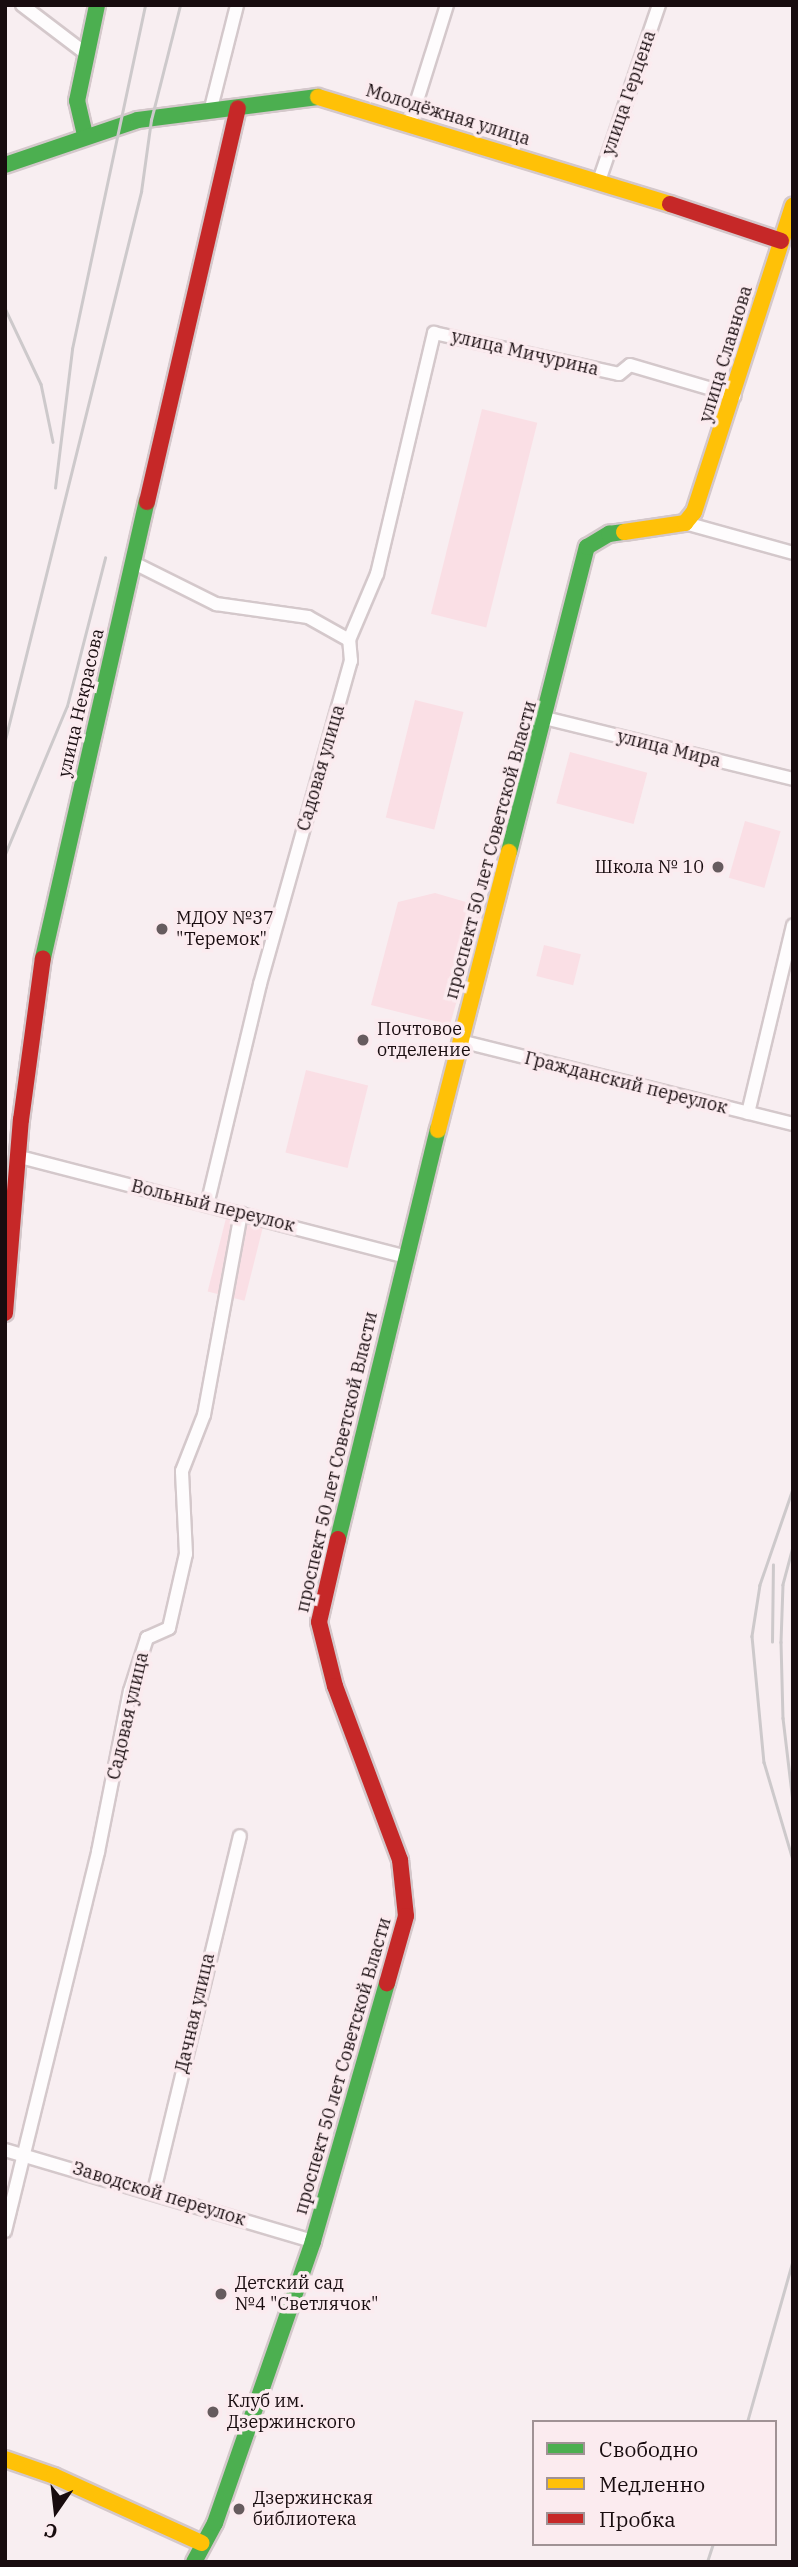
<!DOCTYPE html>
<html>
<head>
<meta charset="utf-8">
<style>
  body { margin:0 }
  #map { position:relative; width:798px; height:2567px; overflow:hidden; background:#f8eef1; font-family:"IBM Plex Serif",serif }
  div>[style] { position:absolute }
  [style*='--x'] { left:calc(var(--x)*1px); top:calc(var(--y)*1px); width:calc(var(--w)*1px); rotate:calc(var(--a)*1deg) }
  .green>* { inset:0; background:#fadfe5; transform-origin:0 0 }
  .roads { filter:drop-shadow(2px 0 #d4c8cb) drop-shadow(-2px 0 #d4c8cb) drop-shadow(0 2px #d4c8cb) drop-shadow(0 -2px #d4c8cb) }
  .street>* { height:12px; margin:-6px; padding:0 6px; transform-origin:6px; border-radius:6px; background:#fefcfd }
  .fast>* { height:16px; margin:-8px; padding:0 8px; transform-origin:8px; border-radius:8px; background:#4caf50 }
  .slow>* { height:16px; margin:-8px; padding:0 8px; transform-origin:8px; border-radius:8px; background:#ffc107 }
  .jam>* { height:16px; margin:-8px; padding:0 8px; transform-origin:8px; border-radius:8px; background:#c62828 }
  .rail>* { height:2.5px; margin:-1.25px; padding:0 1.25px; transform-origin:1.25px; border-radius:1.25px; background:#cdc9cb }
  .dots>* { width:19px; height:19px; translate:-50% -50%; box-sizing:border-box; border:4px solid #fbebef; border-radius:50% }
  span { translate:-50% -50%; white-space:nowrap; text-align:center; line-height:1.15; -webkit-text-stroke:7px #fbebef; paint-order:stroke }
  .street-label { font-size:18px; color:#180c0f }
  .poi-label { font-size:18px; color:#180c0f }
  .right { translate:-100% -50%; text-align:right }
  .left { translate:0 -50%; text-align:left }
  .frame { position:absolute; inset:0; border:7px solid #180c0f; pointer-events:none }
  .legend { position:absolute; left:532px; top:2420px; width:245px; height:126px; box-sizing:border-box; background:#fbebef; border:2px solid #a09295; margin:0; padding:9px 12px; list-style:none; font-size:21px; color:#180c0f }
  .legend li { display:flex; align-items:center; gap:14px; height:35px }
  .legend b { width:35px; border:2px solid #a09295 }
  .north { position:absolute; left:21px; top:2476px; width:70px; height:70px; -webkit-text-stroke:5px #fbebef; paint-order:stroke; rotate:194deg; font-size:19px; font-weight:700; line-height:28px; text-align:center; color:#180c0f }
  .north::after { content:''; display:block; margin:auto; width:24px; height:32px; background:#180c0f; clip-path:polygon(50% 0,100% 100%,50% 72%,0 100%) }
</style>
</head>
<body>
<div id="map">
  <div class="green">
    <div style="left:482px;top:409px;width:57px;height:211px;rotate:14deg"></div>
    <div style="left:415px;top:700px;width:50px;height:121px;rotate:14deg"></div>
    <div style="left:570px;top:752px;width:80px;height:53px;rotate:15deg"></div>
    <div style="left:745px;top:821px;width:37px;height:59px;rotate:16deg"></div>
    <div style="clip-path:polygon(435px 893px,483px 907px,450px 1025px,371px 1005px,398px 902px)"></div>
    <div style="left:544px;top:945px;width:38px;height:32px;rotate:14deg"></div>
    <div style="left:306px;top:1070px;width:64px;height:85px;rotate:14deg"></div>
    <div style="left:227px;top:1214px;width:38px;height:80px;rotate:14deg"></div>
  </div>
  <div class="roads">
    <div class="street">
      <div style="--x:22;--y:5;--w:78;--a:37.2"></div>
      <div style="--x:210;--y:112;--w:110;--a:-75.8"></div>
      <div style="--x:410;--y:123;--w:124;--a:-72.6"></div>
      <div style="--x:599;--y:181;--w:186;--a:-71.2"></div>
      <div style="--x:685;--y:523;--w:112;--a:15.5"></div>
      <div style="--x:134;--y:563;--w:92;--a:26.6"></div>
      <div style="--x:216;--y:604;--w:93;--a:8"></div>
      <div style="--x:308;--y:617;--w:47;--a:29.3"></div>
      <div style="--x:545;--y:718;--w:255;--a:13.8"></div>
      <div style="--x:460;--y:1041;--w:343;--a:14"></div>
      <div style="--x:748;--y:1113;--w:193;--a:-76.5"></div>
      <div style="--x:20;--y:1157;--w:399;--a:14.5"></div>
      <div style="--x:207;--y:1205;--w:227;--a:-76.5"></div>
      <div style="--x:260;--y:984;--w:336;--a:-74.3"></div>
      <div style="--x:351;--y:661;--w:21;--a:-95"></div>
      <div style="--x:349;--y:640;--w:72;--a:-67"></div>
      <div style="--x:377;--y:574;--w:248;--a:-76.7"></div>
      <div style="--x:434;--y:333;--w:189;--a:12.5"></div>
      <div style="--x:619;--y:374;--w:14;--a:-39"></div>
      <div style="--x:630;--y:365;--w:109;--a:16.4"></div>
      <div style="--x:5;--y:2150;--w:321;--a:16.5"></div>
      <div style="--x:154;--y:2191;--w:365;--a:-76.4"></div>
      <div style="--x:5;--y:2231;--w:390;--a:-76.2"></div>
      <div style="--x:98;--y:1852;--w:164;--a:-78.8"></div>
      <div style="--x:130;--y:1691;--w:56;--a:-72.2"></div>
      <div style="--x:147;--y:1638;--w:24;--a:-24"></div>
      <div style="--x:169;--y:1628;--w:76;--a:-77.1"></div>
      <div style="--x:186;--y:1554;--w:83;--a:-92.8"></div>
      <div style="--x:182;--y:1471;--w:60;--a:-68.6"></div>
      <div style="--x:204;--y:1415;--w:205;--a:-79.6"></div>
    </div>
    <div class="fast">
      <div style="--x:85;--y:135;--w:35;--a:-103"></div>
      <div style="--x:77;--y:101;--w:98;--a:-78.2"></div>
      <div style="--x:5;--y:165;--w:140;--a:-18.7"></div>
      <div style="--x:138;--y:120;--w:181;--a:-7.3"></div>
      <div style="--x:509;--y:852;--w:315;--a:-75.7"></div>
      <div style="--x:587;--y:547;--w:26;--a:-31"></div>
      <div style="--x:609;--y:534;--w:15;--a:-8"></div>
      <div style="--x:43;--y:958;--w:468;--a:-77.2"></div>
      <div style="--x:338;--y:1539;--w:421;--a:-76.3"></div>
      <div style="--x:194;--y:2562;--w:44;--a:-61.7"></div>
      <div style="--x:215;--y:2523;--w:299;--a:-70.8"></div>
      <div style="--x:313;--y:2241;--w:268;--a:-74"></div>
    </div>
    <div class="slow">
      <div style="--x:318;--y:97;--w:368;--a:16.9"></div>
      <div style="--x:624;--y:532;--w:62;--a:-8.4"></div>
      <div style="--x:685;--y:523;--w:14;--a:-51"></div>
      <div style="--x:694;--y:512;--w:322;--a:-72.1"></div>
      <div style="--x:438;--y:1130;--w:287;--a:-75.7"></div>
      <div style="--x:5;--y:2459;--w:52;--a:19.1"></div>
      <div style="--x:54;--y:2476;--w:162;--a:24.4"></div>
    </div>
    <div class="jam">
      <div style="--x:670;--y:204;--w:117;--a:18.4"></div>
      <div style="--x:147;--y:502;--w:404;--a:-77"></div>
      <div style="--x:5;--y:1313;--w:194;--a:-85.3"></div>
      <div style="--x:21;--y:1120;--w:163;--a:-82.3"></div>
      <div style="--x:338;--y:1539;--w:85;--a:102.9"></div>
      <div style="--x:319;--y:1622;--w:66;--a:76"></div>
      <div style="--x:335;--y:1686;--w:186;--a:69.5"></div>
      <div style="--x:400;--y:1860;--w:56;--a:83.9"></div>
      <div style="--x:406;--y:1916;--w:70;--a:105.8"></div>
    </div>
  </div>
  <div class="rail">
    <div style="--x:5;--y:308;--w:84;--a:64.7"></div>
    <div style="--x:41;--y:384;--w:59;--a:78.3"></div>
    <div style="--x:55;--y:488;--w:140;--a:-83"></div>
    <div style="--x:72;--y:349;--w:352;--a:-78"></div>
    <div style="--x:5;--y:740;--w:565;--a:-76.06"></div>
    <div style="--x:141;--y:192;--w:73;--a:-82.1"></div>
    <div style="--x:151;--y:120;--w:119;--a:-75.8"></div>
    <div style="--x:5;--y:854;--w:160;--a:-67.3"></div>
    <div style="--x:67;--y:706;--w:153;--a:-75.6"></div>
    <div style="--x:793;--y:1489;--w:102;--a:109"></div>
    <div style="--x:760;--y:1585;--w:52;--a:98.9"></div>
    <div style="--x:752;--y:1636;--w:127;--a:84.6"></div>
    <div style="--x:764;--y:1762;--w:102;--a:73.5"></div>
    <div style="--x:793;--y:1547;--w:39;--a:105"></div>
    <div style="--x:783;--y:1585;--w:57;--a:92"></div>
    <div style="--x:781;--y:1642;--w:76;--a:88.5"></div>
    <div style="--x:783;--y:1718;--w:85;--a:83.2"></div>
    <div style="--x:772;--y:1642;--w:77;--a:-89.3"></div>
    <div style="--x:747;--y:2422;--w:169;--a:-74.2"></div>
    <div style="--x:707;--y:2562;--w:19;--a:-72"></div>
  </div>
  <div class="dots">
    <div style="left:718px;top:867px;background:#665b5e"></div>
    <div style="left:162px;top:929px;background:#665b5e"></div>
    <div style="left:363px;top:1040px;background:#665b5e"></div>
    <div style="left:221px;top:2294px;background:#665b5e"></div>
    <div style="left:213px;top:2412px;background:#665b5e"></div>
    <div style="left:239px;top:2509px;background:#665b5e"></div>
  </div>
  <div class="street-label">
    <span style="left:629px;top:93px;rotate:-71deg">улица Герцена</span>
    <span style="left:448px;top:115px;rotate:17deg">Молодёжная улица</span>
    <span style="left:525px;top:353px;rotate:13deg">улица Мичурина</span>
    <span style="left:726px;top:354px;rotate:-73deg">улица Славнова</span>
    <span style="left:81px;top:703px;rotate:-77deg">улица Некрасова</span>
    <span style="left:669px;top:749px;rotate:14deg">улица Мира</span>
    <span style="left:321px;top:768px;rotate:-74deg">Садовая улица</span>
    <span style="left:491px;top:850px;rotate:-75deg">проспект 50 лет Советской Власти</span>
    <span style="left:626px;top:1083px;rotate:14deg">Гражданский переулок</span>
    <span style="left:213px;top:1206px;rotate:14deg">Вольный переулок</span>
    <span style="left:337px;top:1462px;rotate:-77deg">проспект 50 лет Советской Власти</span>
    <span style="left:128px;top:1716px;rotate:-77deg">Садовая улица</span>
    <span style="left:195px;top:2013px;rotate:-77deg">Дачная улица</span>
    <span style="left:343px;top:2066px;rotate:-74deg">проспект 50 лет Советской Власти</span>
    <span style="left:159px;top:2194px;rotate:17deg">Заводской переулок</span>
  </div>
  <div class="poi-label">
    <span class="right" style="left:704px;top:867px">Школа № 10</span>
    <span class="left" style="left:176px;top:929px">МДОУ №37<br>"Теремок"</span>
    <span class="left" style="left:377px;top:1040px">Почтовое<br>отделение</span>
    <span class="left" style="left:235px;top:2294px">Детский сад<br>№4 "Светлячок"</span>
    <span class="left" style="left:227px;top:2412px">Клуб им.<br>Дзержинского</span>
    <span class="left" style="left:253px;top:2509px">Дзержинская<br>библиотека</span>
  </div>
  <div class="frame"></div>
  <ul class="legend">
  <li><b style="height:9px;background:#4caf50"></b>Свободно</li>
  <li><b style="height:9px;background:#ffc107"></b>Медленно</li>
  <li><b style="height:9px;background:#c62828"></b>Пробка</li>
  </ul>
  <div class="north">С</div>
</div>
</body>
</html>
